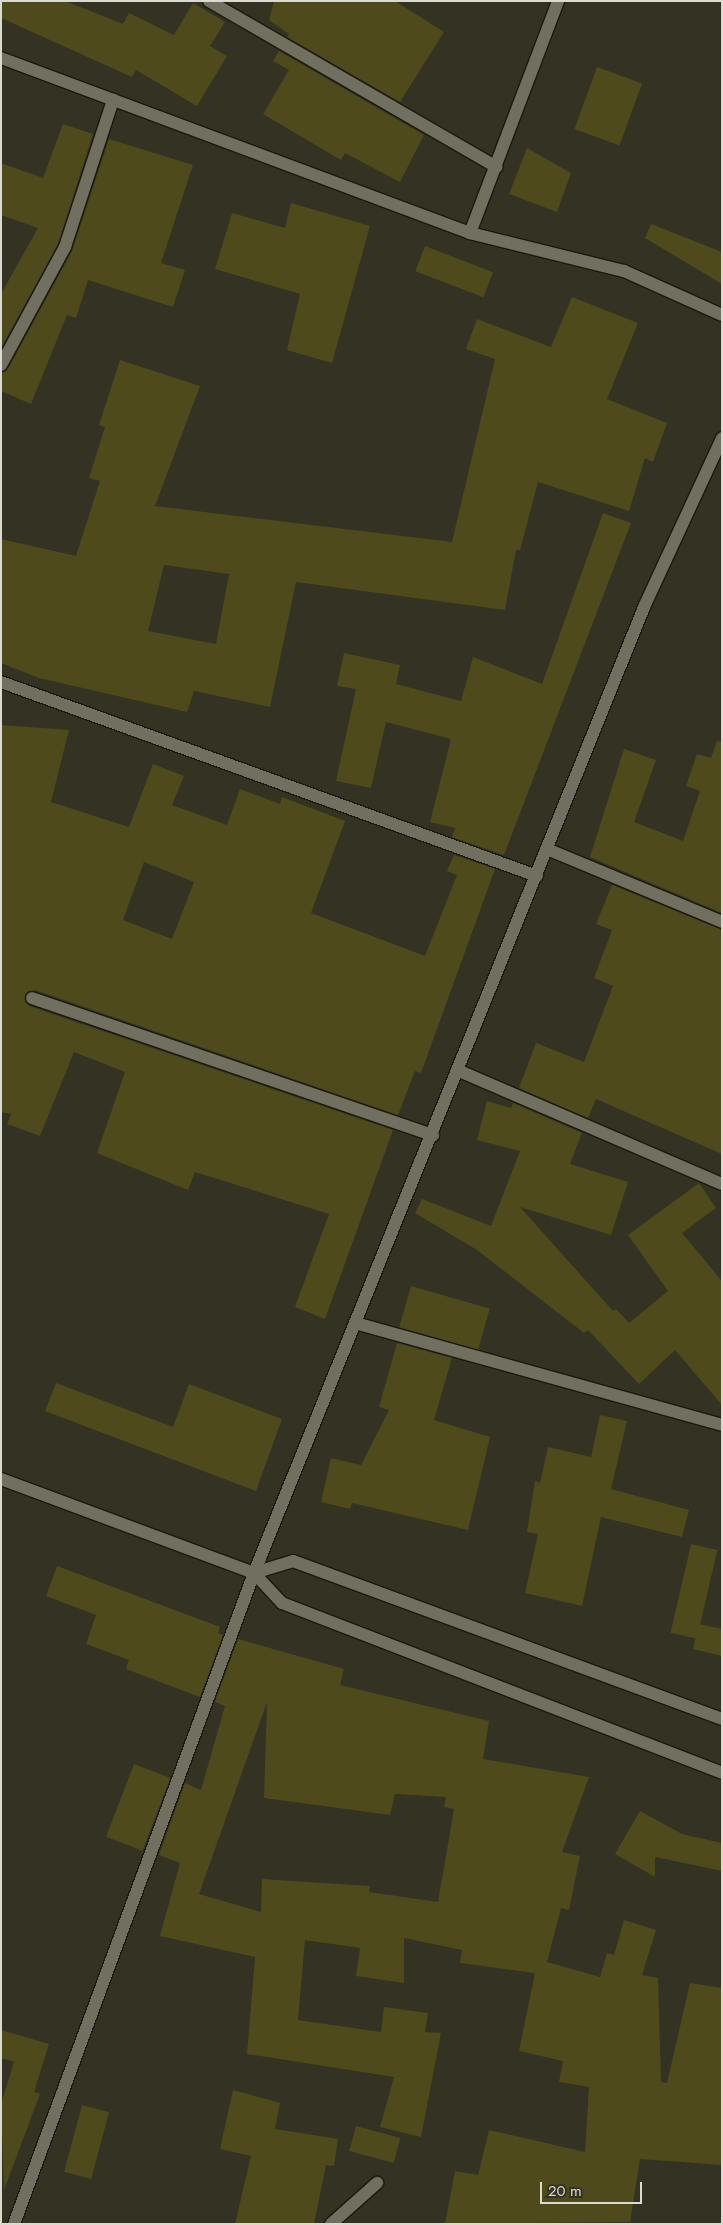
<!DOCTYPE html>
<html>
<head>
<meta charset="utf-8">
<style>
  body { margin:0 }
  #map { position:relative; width:723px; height:2225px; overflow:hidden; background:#333223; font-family:Jost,sans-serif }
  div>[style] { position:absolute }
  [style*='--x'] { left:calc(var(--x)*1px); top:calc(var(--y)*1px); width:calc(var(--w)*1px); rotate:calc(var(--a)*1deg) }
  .building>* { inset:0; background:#4e4a1b; transform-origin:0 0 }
  .roads { filter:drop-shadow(1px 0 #1b190c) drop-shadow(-1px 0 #1b190c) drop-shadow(0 1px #1b190c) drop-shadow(0 -1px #1b190c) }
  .minor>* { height:12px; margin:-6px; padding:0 6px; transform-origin:6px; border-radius:6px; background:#717060 }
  span { translate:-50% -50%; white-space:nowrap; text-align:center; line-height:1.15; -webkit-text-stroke:4.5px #333223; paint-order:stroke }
  .frame { position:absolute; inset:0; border:2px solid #dadad1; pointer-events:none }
  .scale { position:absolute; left:540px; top:2182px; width:102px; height:22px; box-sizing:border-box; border:2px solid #dadad1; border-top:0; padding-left:6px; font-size:15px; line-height:18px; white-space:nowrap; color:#dadad1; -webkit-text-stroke:4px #333223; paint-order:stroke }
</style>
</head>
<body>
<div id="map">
  <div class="building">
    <div style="clip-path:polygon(1px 1px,65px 1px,123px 24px,129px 13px,174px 35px,193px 3px,225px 22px,210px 46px,227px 56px,197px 106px,136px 70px,132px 77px,1px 18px)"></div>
    <div style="clip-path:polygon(274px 1px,395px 1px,444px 32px,400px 102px,287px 37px,289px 34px,269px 20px)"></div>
    <div style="clip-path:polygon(279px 51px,424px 135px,400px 182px,345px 153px,341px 160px,263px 114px,289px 70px,273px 61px)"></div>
    <div style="left:597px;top:67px;width:48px;height:66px;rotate:20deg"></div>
    <div style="clip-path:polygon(63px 124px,93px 134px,58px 244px,1px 348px,1px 294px,38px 228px,1px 215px,1px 163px,43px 178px)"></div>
    <div style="clip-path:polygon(109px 139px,193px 165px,161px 263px,185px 270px,173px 307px,88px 280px,76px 318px,67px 315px,31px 404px,1px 391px,1px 373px,8px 369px,72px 251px)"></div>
    <div style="clip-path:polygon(527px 148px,571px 173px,557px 212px,509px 194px)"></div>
    <div style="clip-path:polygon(291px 203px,370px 226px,332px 363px,287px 350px,300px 294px,215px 269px,232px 213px,285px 228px)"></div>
    <div style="clip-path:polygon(651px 224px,722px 252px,722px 284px,645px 238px)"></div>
    <div style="left:425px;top:246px;width:73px;height:27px;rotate:21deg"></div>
    <div style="clip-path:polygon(evenodd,572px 297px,638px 323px,607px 399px,667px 423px,653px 462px,645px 458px,629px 511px,538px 482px,520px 550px,516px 550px,505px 610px,296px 582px,270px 707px,194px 691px,187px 712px,39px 678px,1px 663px,1px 539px,76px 556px,100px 481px,89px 478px,105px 427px,99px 425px,120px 360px,200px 386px,155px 506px,452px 542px,495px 359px,466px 349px,477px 319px,551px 347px,572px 297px,164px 565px,229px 574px,216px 644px,148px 631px,164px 565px)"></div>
    <div style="clip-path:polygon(603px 513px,631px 523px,504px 855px,452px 837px,455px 828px,430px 822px,451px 739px,386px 722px,371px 788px,336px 781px,356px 689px,337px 686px,344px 653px,400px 665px,396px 684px,461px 701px,473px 657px,542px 684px)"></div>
    <div style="clip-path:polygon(evenodd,1px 725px,69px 730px,51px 802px,129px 827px,153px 764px,184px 776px,172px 805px,227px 825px,240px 789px,280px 804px,282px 797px,345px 821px,311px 913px,425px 956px,457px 875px,447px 871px,454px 855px,495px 869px,421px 1073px,415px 1071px,398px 1115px,35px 990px,25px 995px,29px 1006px,393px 1130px,325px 1319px,295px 1307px,329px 1214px,195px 1172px,188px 1190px,97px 1153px,125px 1072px,74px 1052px,40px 1136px,7px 1124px,11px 1114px,1px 1112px,1px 725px,144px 862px,194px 882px,172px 939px,123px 920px,144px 862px)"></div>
    <div style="clip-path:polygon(717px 741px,722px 742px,722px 913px,590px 857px,624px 749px,656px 760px,634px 822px,683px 841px,700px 791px,686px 786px,697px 754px,711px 758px)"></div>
    <div style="clip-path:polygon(612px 885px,722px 930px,722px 1154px,596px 1099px,588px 1118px,519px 1088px,536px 1043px,584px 1062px,613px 986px,594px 978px,612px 930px,596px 924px)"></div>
    <div style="clip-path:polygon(487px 1101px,511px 1108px,513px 1103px,582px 1133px,570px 1164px,628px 1182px,611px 1235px,520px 1207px,613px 1311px,616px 1309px,629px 1323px,668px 1291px,628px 1235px,699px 1183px,716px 1208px,682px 1233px,722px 1281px,722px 1405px,675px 1350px,639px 1384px,588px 1330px,584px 1333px,477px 1250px,415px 1213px,422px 1199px,491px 1226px,520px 1151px,477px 1140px)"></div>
    <div style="left:411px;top:1286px;width:82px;height:43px;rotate:16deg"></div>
    <div style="clip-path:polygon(397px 1343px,452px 1358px,434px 1420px,490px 1437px,468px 1530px,352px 1503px,350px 1509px,321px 1502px,331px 1458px,361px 1465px,389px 1410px,379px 1407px)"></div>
    <div style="clip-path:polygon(56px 1383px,173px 1427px,189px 1384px,282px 1419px,256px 1491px,45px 1411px)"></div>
    <div style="clip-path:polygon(600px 1415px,627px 1421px,611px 1489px,689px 1510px,682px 1537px,601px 1517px,582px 1606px,525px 1593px,538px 1534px,527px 1532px,535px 1481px,540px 1483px,548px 1447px,591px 1457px)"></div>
    <div style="left:691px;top:1544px;width:27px;height:91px;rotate:13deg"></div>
    <div style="clip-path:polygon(57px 1566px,220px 1627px,218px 1633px,223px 1635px,200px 1697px,126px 1669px,129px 1660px,86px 1644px,96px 1615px,46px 1596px)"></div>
    <div style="clip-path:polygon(699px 1624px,722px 1629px,722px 1656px,693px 1649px)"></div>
    <div style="clip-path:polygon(evenodd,238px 1639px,344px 1669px,340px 1685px,489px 1721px,483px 1759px,589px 1777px,562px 1852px,580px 1856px,569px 1910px,561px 1908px,547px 1962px,600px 1977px,607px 1953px,614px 1955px,624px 1920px,656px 1930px,642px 1975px,658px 1978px,661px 2082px,667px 2083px,690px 1983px,722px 1988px,722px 2165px,640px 2159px,630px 2222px,445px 2224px,455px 2171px,478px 2175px,489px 2130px,585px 2152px,589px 2087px,559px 2082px,563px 2061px,519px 2051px,535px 1973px,460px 1963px,462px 1950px,404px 1938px,404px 1983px,356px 1976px,360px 1948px,305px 1940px,298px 2020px,381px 2032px,384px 2007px,428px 2013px,425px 2032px,441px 2033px,421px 2137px,380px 2127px,394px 2077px,247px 2054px,255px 1957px,160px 1936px,180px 1863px,159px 1855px,185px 1783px,201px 1790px,225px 1706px,215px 1702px,238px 1639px,267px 1702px,264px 1798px,390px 1815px,395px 1794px,446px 1797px,444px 1807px,454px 1809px,438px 1902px,369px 1892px,370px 1886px,262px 1879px,261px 1912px,199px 1894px,267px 1702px)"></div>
    <div style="left:134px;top:1764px;width:39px;height:78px;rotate:21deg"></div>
    <div style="clip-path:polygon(640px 1811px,682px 1834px,722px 1843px,722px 1871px,655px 1857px,655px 1877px,615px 1854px)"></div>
    <div style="clip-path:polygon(1px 2030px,49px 2044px,34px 2092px,40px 2094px,4px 2190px,1px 2104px,14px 2062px,1px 2058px)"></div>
    <div style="clip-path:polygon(233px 2090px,280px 2103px,275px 2129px,338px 2139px,334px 2166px,326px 2165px,314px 2224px,235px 2224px,251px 2156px,220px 2149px)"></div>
    <div style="left:82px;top:2105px;width:28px;height:69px;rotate:15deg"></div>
    <div style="left:356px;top:2126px;width:46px;height:26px;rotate:15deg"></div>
  </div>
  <div class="roads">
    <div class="minor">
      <div style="--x:209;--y:1;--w:332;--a:30"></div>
      <div style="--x:1;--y:58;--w:501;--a:20.46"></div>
      <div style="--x:470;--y:233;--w:159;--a:13.9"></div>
      <div style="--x:624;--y:271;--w:107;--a:24.2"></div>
      <div style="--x:470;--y:233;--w:248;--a:-69.2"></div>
      <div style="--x:1;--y:365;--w:134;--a:-61.5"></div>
      <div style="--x:65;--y:247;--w:155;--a:-71.9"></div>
      <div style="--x:1;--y:682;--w:570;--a:19.9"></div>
      <div style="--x:547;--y:849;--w:190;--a:22.6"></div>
      <div style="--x:32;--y:998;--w:424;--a:18.9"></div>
      <div style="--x:457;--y:1070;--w:288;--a:23.3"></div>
      <div style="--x:355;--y:1323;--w:381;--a:15.5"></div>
      <div style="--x:1;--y:1479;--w:270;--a:20.4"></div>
      <div style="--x:254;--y:1573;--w:41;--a:47"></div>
      <div style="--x:282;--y:1603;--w:472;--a:21.1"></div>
      <div style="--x:254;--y:1573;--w:41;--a:-17.1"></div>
      <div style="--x:293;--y:1561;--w:457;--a:20.2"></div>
      <div style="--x:14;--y:2224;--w:694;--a:-69.76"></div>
      <div style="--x:254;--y:1573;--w:1042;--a:-68.01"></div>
      <div style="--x:644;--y:607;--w:186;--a:-65.2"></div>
      <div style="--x:331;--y:2224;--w:62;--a:-41.7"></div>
    </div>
  </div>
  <div class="frame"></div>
  <div class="scale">20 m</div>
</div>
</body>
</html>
